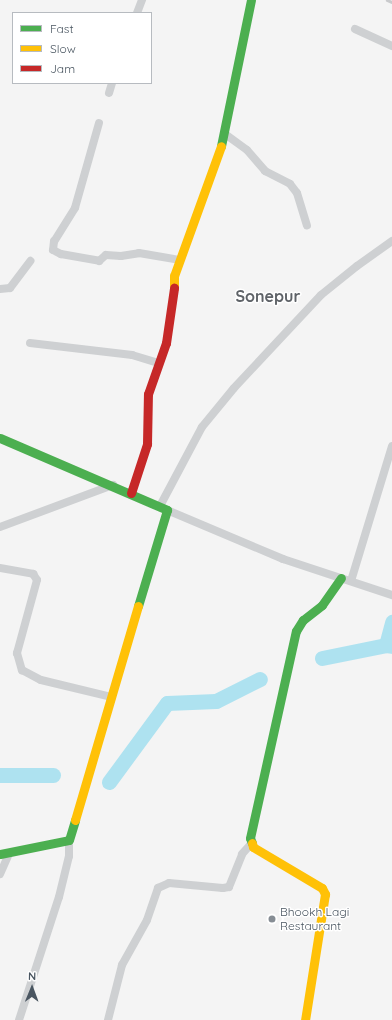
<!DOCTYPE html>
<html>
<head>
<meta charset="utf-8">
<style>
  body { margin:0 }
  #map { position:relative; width:392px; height:1020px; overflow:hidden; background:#f4f4f4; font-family:Quicksand,sans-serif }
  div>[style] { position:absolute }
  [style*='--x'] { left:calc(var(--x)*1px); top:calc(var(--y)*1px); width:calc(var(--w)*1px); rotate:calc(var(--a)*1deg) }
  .river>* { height:15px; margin:-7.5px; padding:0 7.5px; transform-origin:7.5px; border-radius:7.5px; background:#aee2f0 }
  .street>* { height:8px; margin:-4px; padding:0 4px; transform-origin:4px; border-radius:4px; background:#ced0d2 }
  .fast>* { height:9px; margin:-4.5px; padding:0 4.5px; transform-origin:4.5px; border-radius:4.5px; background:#4caf50 }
  .slow>* { height:9px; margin:-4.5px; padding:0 4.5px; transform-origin:4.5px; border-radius:4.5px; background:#ffc107 }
  .jam>* { height:9px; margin:-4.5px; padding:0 4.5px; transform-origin:4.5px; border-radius:4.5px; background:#c62828 }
  .rail>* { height:2.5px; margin:-1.25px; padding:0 1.25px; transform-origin:1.25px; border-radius:1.25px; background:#c9cacc }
  .dots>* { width:11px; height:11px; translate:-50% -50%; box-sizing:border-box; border:2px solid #fff; border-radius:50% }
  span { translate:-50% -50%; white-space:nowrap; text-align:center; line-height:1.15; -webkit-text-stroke:3px #fff; paint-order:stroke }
  .poi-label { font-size:12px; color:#4a5661 }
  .left { translate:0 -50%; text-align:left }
  .district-label { font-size:16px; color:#5f6368; font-weight:700 }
  .legend { position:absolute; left:12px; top:12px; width:140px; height:72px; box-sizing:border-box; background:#fff; border:1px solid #b7bbc0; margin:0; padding:5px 7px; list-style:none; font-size:12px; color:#4a5661 }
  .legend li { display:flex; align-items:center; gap:8px; height:20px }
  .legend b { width:20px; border:1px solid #b7bbc0 }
  .north { position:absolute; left:12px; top:968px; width:40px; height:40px; -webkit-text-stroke:3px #fff; paint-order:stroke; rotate:1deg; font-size:11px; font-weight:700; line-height:16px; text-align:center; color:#4a5661 }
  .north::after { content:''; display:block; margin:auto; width:14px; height:18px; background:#4a5661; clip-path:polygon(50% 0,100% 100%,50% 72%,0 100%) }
</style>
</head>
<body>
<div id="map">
  <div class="river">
    <div style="--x:386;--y:645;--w:24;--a:-75"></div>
    <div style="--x:322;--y:658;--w:65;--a:-11.5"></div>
    <div style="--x:386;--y:645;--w:6;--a:9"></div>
    <div style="--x:0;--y:775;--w:53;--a:0"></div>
    <div style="--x:109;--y:782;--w:98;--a:-53.7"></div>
    <div style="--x:167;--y:703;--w:49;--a:-2.3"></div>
    <div style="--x:216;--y:701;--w:49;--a:-26.6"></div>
  </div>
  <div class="street">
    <div style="--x:137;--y:13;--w:14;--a:-69"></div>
    <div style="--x:355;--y:29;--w:41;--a:24.7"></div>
    <div style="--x:109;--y:93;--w:10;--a:-73"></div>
    <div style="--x:99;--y:123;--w:88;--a:105.8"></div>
    <div style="--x:75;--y:208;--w:39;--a:122"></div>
    <div style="--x:54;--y:241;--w:9;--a:96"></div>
    <div style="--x:53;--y:250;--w:9;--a:27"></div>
    <div style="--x:61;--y:254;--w:39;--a:10"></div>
    <div style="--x:99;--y:261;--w:9;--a:-41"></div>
    <div style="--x:106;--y:255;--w:15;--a:4"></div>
    <div style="--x:121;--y:256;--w:18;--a:-9"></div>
    <div style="--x:139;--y:253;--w:42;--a:9.7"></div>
    <div style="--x:225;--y:134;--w:27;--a:36"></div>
    <div style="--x:247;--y:150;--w:28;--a:49"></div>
    <div style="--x:265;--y:171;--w:28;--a:27"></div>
    <div style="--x:290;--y:184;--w:11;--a:52"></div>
    <div style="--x:297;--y:193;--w:34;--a:73"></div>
    <div style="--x:0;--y:289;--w:10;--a:-6"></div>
    <div style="--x:10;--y:288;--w:34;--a:-53"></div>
    <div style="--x:30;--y:343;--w:103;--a:6.7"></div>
    <div style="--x:132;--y:355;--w:28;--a:17"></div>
    <div style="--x:160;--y:506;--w:89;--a:-62"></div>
    <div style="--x:202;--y:427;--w:50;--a:-50.6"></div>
    <div style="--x:234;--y:388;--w:127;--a:-46.9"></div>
    <div style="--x:321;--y:295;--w:46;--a:-38.9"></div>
    <div style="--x:357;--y:266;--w:43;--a:-35.5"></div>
    <div style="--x:167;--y:510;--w:126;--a:22.9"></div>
    <div style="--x:283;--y:559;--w:115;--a:18.3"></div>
    <div style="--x:0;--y:527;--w:121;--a:-20.4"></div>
    <div style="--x:0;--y:568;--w:34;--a:10"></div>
    <div style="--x:33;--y:574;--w:7;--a:56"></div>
    <div style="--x:37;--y:580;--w:76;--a:105.3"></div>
    <div style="--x:17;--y:653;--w:18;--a:74"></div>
    <div style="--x:22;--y:670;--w:21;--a:28"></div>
    <div style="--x:41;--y:680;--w:73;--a:13.5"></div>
    <div style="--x:351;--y:581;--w:141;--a:-73.1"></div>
    <div style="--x:0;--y:874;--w:22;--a:-66"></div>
    <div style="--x:19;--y:1020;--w:129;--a:-72"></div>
    <div style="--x:59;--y:897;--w:42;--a:-76.3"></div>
    <div style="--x:69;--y:856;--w:16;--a:-90"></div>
    <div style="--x:108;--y:1020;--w:57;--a:-75.7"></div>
    <div style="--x:122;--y:965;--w:51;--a:-60.9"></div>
    <div style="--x:147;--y:920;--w:34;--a:-71"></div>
    <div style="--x:158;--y:888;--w:12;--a:-24"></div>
    <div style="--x:169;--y:883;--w:54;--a:5.3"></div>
    <div style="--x:223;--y:888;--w:6;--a:-9"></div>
    <div style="--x:229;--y:887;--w:35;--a:-68"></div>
    <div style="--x:242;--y:854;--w:13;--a:-48"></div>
  </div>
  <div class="fast">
    <div style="--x:221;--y:146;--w:149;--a:-78.4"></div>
    <div style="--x:0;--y:438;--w:182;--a:23.3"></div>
    <div style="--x:167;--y:510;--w:100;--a:106.8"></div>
    <div style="--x:252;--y:843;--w:5;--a:-112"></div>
    <div style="--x:250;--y:838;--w:212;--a:-77.5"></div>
    <div style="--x:296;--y:631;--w:13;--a:-58"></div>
    <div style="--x:303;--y:620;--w:24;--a:-38"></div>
    <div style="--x:322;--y:605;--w:33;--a:-55"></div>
    <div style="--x:0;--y:854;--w:70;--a:-11.5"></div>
    <div style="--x:69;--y:840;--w:21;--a:-73"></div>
  </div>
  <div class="slow">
    <div style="--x:174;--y:288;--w:12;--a:-90"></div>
    <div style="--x:174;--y:276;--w:138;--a:-70.1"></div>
    <div style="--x:75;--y:820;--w:223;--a:-73.6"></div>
    <div style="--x:252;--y:843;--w:4;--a:76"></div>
    <div style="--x:253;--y:847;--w:80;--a:30.7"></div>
    <div style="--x:322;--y:888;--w:7;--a:63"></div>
    <div style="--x:325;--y:894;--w:128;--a:99"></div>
  </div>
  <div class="jam">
    <div style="--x:131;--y:493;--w:52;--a:-71.9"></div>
    <div style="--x:147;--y:444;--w:50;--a:-88.9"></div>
    <div style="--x:148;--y:394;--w:54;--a:-70.6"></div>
    <div style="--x:166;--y:343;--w:56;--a:-81.7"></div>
  </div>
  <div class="rail">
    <div style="--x:387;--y:0;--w:5;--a:22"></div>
  </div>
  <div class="dots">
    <div style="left:272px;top:919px;background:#868d94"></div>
  </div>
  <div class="poi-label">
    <span class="left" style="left:280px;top:919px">Bhookh Lagi<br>Restaurant</span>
  </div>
  <div class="district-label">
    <span style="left:268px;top:296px">Sonepur</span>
  </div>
  <ul class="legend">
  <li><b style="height:5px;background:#4caf50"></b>Fast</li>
  <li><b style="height:5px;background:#ffc107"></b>Slow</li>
  <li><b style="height:5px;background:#c62828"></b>Jam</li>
  </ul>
  <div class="north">N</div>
</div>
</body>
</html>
